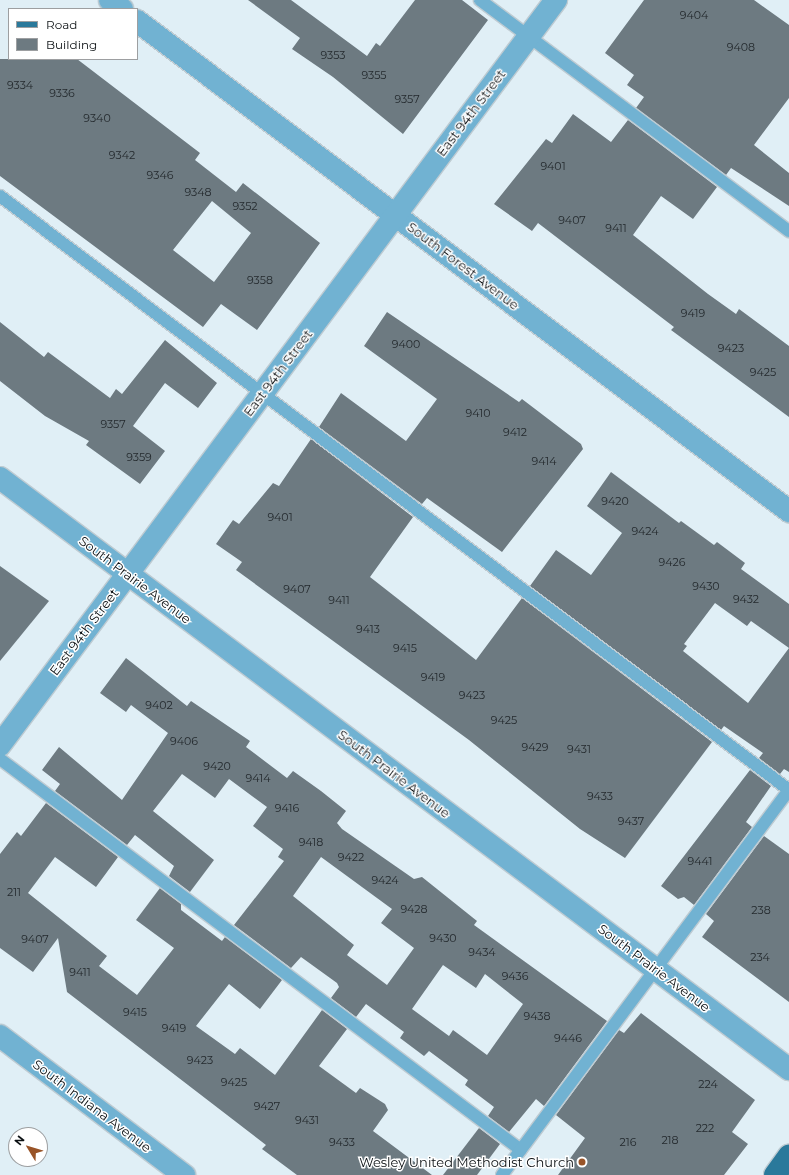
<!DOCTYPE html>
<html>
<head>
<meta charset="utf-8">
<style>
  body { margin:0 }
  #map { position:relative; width:789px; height:1175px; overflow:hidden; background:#e0eff6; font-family:Montserrat,sans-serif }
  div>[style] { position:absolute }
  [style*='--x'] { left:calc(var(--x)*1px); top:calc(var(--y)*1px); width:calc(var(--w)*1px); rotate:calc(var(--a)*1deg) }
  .building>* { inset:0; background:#6d7a81 }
  .roads { filter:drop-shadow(1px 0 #becbd2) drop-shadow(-1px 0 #becbd2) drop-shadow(0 1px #becbd2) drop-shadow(0 -1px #becbd2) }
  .service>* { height:12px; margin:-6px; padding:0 6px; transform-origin:6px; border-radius:6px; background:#71b2d2 }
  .minor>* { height:22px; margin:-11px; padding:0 11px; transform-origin:11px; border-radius:11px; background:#71b2d2 }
  .primary>* { height:22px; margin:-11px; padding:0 11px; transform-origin:11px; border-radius:11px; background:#2a799b }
  .dots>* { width:11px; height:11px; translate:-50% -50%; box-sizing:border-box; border:2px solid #fff; border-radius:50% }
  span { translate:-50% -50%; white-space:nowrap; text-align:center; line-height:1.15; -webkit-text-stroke:3px #fff; paint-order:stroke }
  .number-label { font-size:11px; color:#242a2e }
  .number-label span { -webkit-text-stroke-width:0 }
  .street-label { font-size:13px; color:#0b1013 }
  .poi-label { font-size:13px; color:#0b1013 }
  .right { translate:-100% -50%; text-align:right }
  .legend { position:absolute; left:8px; top:8px; width:130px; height:52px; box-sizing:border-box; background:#fff; border:1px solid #9d9fa1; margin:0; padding:5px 7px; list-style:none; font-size:12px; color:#0b1013 }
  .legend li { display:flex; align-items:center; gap:8px; height:20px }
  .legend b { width:20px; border:1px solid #9d9fa1 }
  .north { position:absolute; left:8px; top:1127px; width:40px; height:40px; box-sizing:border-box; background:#fff; border:1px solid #9d9fa1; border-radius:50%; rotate:308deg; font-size:11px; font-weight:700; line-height:16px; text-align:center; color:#0b1013 }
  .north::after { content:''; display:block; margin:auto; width:14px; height:18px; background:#995428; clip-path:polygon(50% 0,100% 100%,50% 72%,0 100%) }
</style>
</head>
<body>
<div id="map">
  <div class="building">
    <div style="clip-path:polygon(248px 0,291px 0,367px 56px,376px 43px,380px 46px,415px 0,462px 0,488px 20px,403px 134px,333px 77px,292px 49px,300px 38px)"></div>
    <div style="clip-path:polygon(644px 0,754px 0,789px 25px,789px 98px,754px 145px,789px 173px,789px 206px,731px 168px,726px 175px,636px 108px,644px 97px,627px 85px,634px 75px,605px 53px)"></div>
    <div style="clip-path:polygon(evenodd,0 59px,77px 59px,200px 153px,195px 160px,236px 192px,243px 183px,320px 243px,257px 330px,221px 304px,203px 327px,0 176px,0 59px,212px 201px,251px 233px,214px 282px,173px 250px,212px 201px)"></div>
    <div style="clip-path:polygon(573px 114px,611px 142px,628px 120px,717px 187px,693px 219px,661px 196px,633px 235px,708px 294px,736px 314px,739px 309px,789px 346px,789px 417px,671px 330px,674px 327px,538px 223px,532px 231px,494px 204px,546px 139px,552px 143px)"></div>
    <div style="clip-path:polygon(387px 312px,519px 402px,522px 399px,581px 444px,583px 449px,502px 552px,427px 498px,422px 504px,319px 427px,341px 393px,406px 441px,437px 399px,364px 346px)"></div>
    <div style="clip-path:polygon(0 322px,44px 357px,48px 352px,110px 398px,116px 389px,122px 394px,165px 340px,217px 383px,198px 408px,165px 383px,133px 426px,165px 451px,140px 484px,86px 445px,89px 441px,45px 416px,0 381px)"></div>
    <div style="clip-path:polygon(311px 439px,413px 517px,370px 577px,476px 660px,522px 598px,712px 742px,625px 858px,580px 829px,469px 740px,236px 570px,242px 562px,216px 544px,233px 520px,239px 524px,273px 483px,279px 486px)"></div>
    <div style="clip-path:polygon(611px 472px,679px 523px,681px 521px,714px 545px,717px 542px,745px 563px,741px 569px,789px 604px,789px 648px,751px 621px,747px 626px,715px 603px,684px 644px,687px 646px,683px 651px,748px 703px,789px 648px,789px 772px,784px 769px,780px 774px,759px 758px,763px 753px,724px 726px,721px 730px,530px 586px,556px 550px,591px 575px,622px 533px,587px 506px)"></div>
    <div style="clip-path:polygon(0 566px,49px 601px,0 661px)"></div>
    <div style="clip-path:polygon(evenodd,126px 658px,187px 706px,191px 701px,250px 741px,246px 747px,287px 778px,293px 771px,321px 791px,346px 811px,337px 823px,342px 829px,414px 879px,422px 877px,477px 921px,474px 925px,607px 1021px,544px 1106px,536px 1099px,509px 1132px,488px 1116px,494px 1107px,465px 1085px,468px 1080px,429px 1051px,424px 1056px,400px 1038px,404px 1032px,366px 1004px,356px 1017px,331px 998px,339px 987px,337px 983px,301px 957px,291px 968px,234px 925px,284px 861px,278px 857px,283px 849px,253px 826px,267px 807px,229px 779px,215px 798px,182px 774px,153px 811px,214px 860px,190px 892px,169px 876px,174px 866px,135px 835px,127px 845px,55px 791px,60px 784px,42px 770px,59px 747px,122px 800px,168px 733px,131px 705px,126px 712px,100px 693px,126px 658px,321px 857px,392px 909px,381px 923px,414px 948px,387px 985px,347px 955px,354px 945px,293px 896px,321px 857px,126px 658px,443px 965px,476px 988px,485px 974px,523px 1004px,487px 1055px,453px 1030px,449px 1036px,412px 1009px,443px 965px)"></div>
    <div style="clip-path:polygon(750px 770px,771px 786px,746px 822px,752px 827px,694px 905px,684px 897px,678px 899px,661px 886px)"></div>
    <div style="clip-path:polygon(46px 803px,118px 857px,96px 887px,55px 857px,28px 893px,107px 956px,99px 966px,137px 995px,174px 948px,136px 920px,160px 888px,181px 904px,181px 910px,222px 941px,225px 937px,282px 980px,260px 1009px,229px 984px,196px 1026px,235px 1054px,240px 1048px,275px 1075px,322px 1010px,347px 1029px,319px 1066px,356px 1093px,360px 1088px,385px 1104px,388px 1110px,373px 1131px,432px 1175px,297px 1175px,262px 1149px,266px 1145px,67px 992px,58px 938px,33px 972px,0 948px,0 854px,17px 832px,21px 836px)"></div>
    <div style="clip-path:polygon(764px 836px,789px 854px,789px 1002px,702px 937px,714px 921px,706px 914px)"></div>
    <div style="clip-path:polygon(641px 1013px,755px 1100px,732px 1132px,748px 1144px,724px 1175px,558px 1175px,585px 1138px,556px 1115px,619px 1030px,624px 1033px)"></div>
    <div style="clip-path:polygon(479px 1128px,500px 1144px,477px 1175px,443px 1175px)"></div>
  </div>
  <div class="roads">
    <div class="service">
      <div style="--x:480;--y:0;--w:386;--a:36.8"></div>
      <div style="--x:0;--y:196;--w:988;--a:36.97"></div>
      <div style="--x:0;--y:759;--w:651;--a:36.89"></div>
      <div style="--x:502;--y:1175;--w:480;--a:-53.3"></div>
    </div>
    <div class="minor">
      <div style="--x:110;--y:0;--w:15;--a:37"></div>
      <div style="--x:137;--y:21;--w:816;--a:36.93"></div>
      <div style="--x:0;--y:478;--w:986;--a:36.84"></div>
      <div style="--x:0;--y:745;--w:930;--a:-53.27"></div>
      <div style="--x:0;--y:1036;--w:231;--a:37.1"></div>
    </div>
    <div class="primary">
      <div style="--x:775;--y:1175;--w:24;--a:-54"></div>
    </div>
  </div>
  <div class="dots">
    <div style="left:582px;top:1162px;background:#995428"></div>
  </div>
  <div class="number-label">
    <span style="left:694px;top:15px">9404</span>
    <span style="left:741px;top:47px">9408</span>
    <span style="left:333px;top:55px">9353</span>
    <span style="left:374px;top:75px">9355</span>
    <span style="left:20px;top:85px">9334</span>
    <span style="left:62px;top:93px">9336</span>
    <span style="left:407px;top:99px">9357</span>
    <span style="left:97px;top:118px">9340</span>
    <span style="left:122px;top:155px">9342</span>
    <span style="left:553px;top:166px">9401</span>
    <span style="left:160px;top:175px">9346</span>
    <span style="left:198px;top:192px">9348</span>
    <span style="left:245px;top:206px">9352</span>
    <span style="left:572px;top:220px">9407</span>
    <span style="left:616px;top:228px">9411</span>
    <span style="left:260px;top:280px">9358</span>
    <span style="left:693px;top:313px">9419</span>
    <span style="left:406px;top:344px">9400</span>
    <span style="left:731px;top:348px">9423</span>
    <span style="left:763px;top:372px">9425</span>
    <span style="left:478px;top:413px">9410</span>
    <span style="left:113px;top:424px">9357</span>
    <span style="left:515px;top:432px">9412</span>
    <span style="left:139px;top:457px">9359</span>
    <span style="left:544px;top:461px">9414</span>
    <span style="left:615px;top:501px">9420</span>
    <span style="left:280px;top:517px">9401</span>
    <span style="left:645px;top:531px">9424</span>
    <span style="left:672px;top:562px">9426</span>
    <span style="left:706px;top:586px">9430</span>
    <span style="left:297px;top:589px">9407</span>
    <span style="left:746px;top:599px">9432</span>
    <span style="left:339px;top:600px">9411</span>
    <span style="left:368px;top:629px">9413</span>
    <span style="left:405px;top:648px">9415</span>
    <span style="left:433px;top:677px">9419</span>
    <span style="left:472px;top:695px">9423</span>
    <span style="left:159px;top:705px">9402</span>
    <span style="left:504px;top:720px">9425</span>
    <span style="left:184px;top:741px">9406</span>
    <span style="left:535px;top:747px">9429</span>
    <span style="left:579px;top:749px">9431</span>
    <span style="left:217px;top:766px">9420</span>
    <span style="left:258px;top:778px">9414</span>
    <span style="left:600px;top:796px">9433</span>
    <span style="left:287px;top:808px">9416</span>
    <span style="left:631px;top:821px">9437</span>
    <span style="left:311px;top:842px">9418</span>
    <span style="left:351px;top:857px">9422</span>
    <span style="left:700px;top:861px">9441</span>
    <span style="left:385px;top:880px">9424</span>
    <span style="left:14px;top:892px">211</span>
    <span style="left:414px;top:909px">9428</span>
    <span style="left:761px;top:910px">238</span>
    <span style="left:443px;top:938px">9430</span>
    <span style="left:35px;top:939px">9407</span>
    <span style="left:482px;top:952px">9434</span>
    <span style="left:760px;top:957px">234</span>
    <span style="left:80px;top:972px">9411</span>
    <span style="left:515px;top:976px">9436</span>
    <span style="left:135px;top:1012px">9415</span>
    <span style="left:537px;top:1016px">9438</span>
    <span style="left:174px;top:1028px">9419</span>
    <span style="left:568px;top:1038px">9446</span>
    <span style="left:200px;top:1060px">9423</span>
    <span style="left:234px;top:1082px">9425</span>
    <span style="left:708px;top:1084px">224</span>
    <span style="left:267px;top:1106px">9427</span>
    <span style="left:307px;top:1120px">9431</span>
    <span style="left:705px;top:1128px">222</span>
    <span style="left:670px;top:1140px">218</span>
    <span style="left:342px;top:1142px">9433</span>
    <span style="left:628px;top:1142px">216</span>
  </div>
  <div class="street-label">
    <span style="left:471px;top:113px;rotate:-53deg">East 94th Street</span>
    <span style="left:463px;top:266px;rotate:37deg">South Forest Avenue</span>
    <span style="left:278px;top:373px;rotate:-53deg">East 94th Street</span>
    <span style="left:135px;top:580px;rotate:37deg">South Prairie Avenue</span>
    <span style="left:84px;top:632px;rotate:-53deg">East 94th Street</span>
    <span style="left:394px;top:774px;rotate:37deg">South Prairie Avenue</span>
    <span style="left:654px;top:968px;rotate:37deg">South Prairie Avenue</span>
    <span style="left:92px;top:1106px;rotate:37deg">South Indiana Avenue</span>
  </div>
  <div class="poi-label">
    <span class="right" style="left:574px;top:1162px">Wesley United Methodist Church</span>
  </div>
  <ul class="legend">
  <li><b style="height:5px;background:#2a799b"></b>Road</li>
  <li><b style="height:11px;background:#6d7a81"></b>Building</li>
  </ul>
  <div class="north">N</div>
</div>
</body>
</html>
